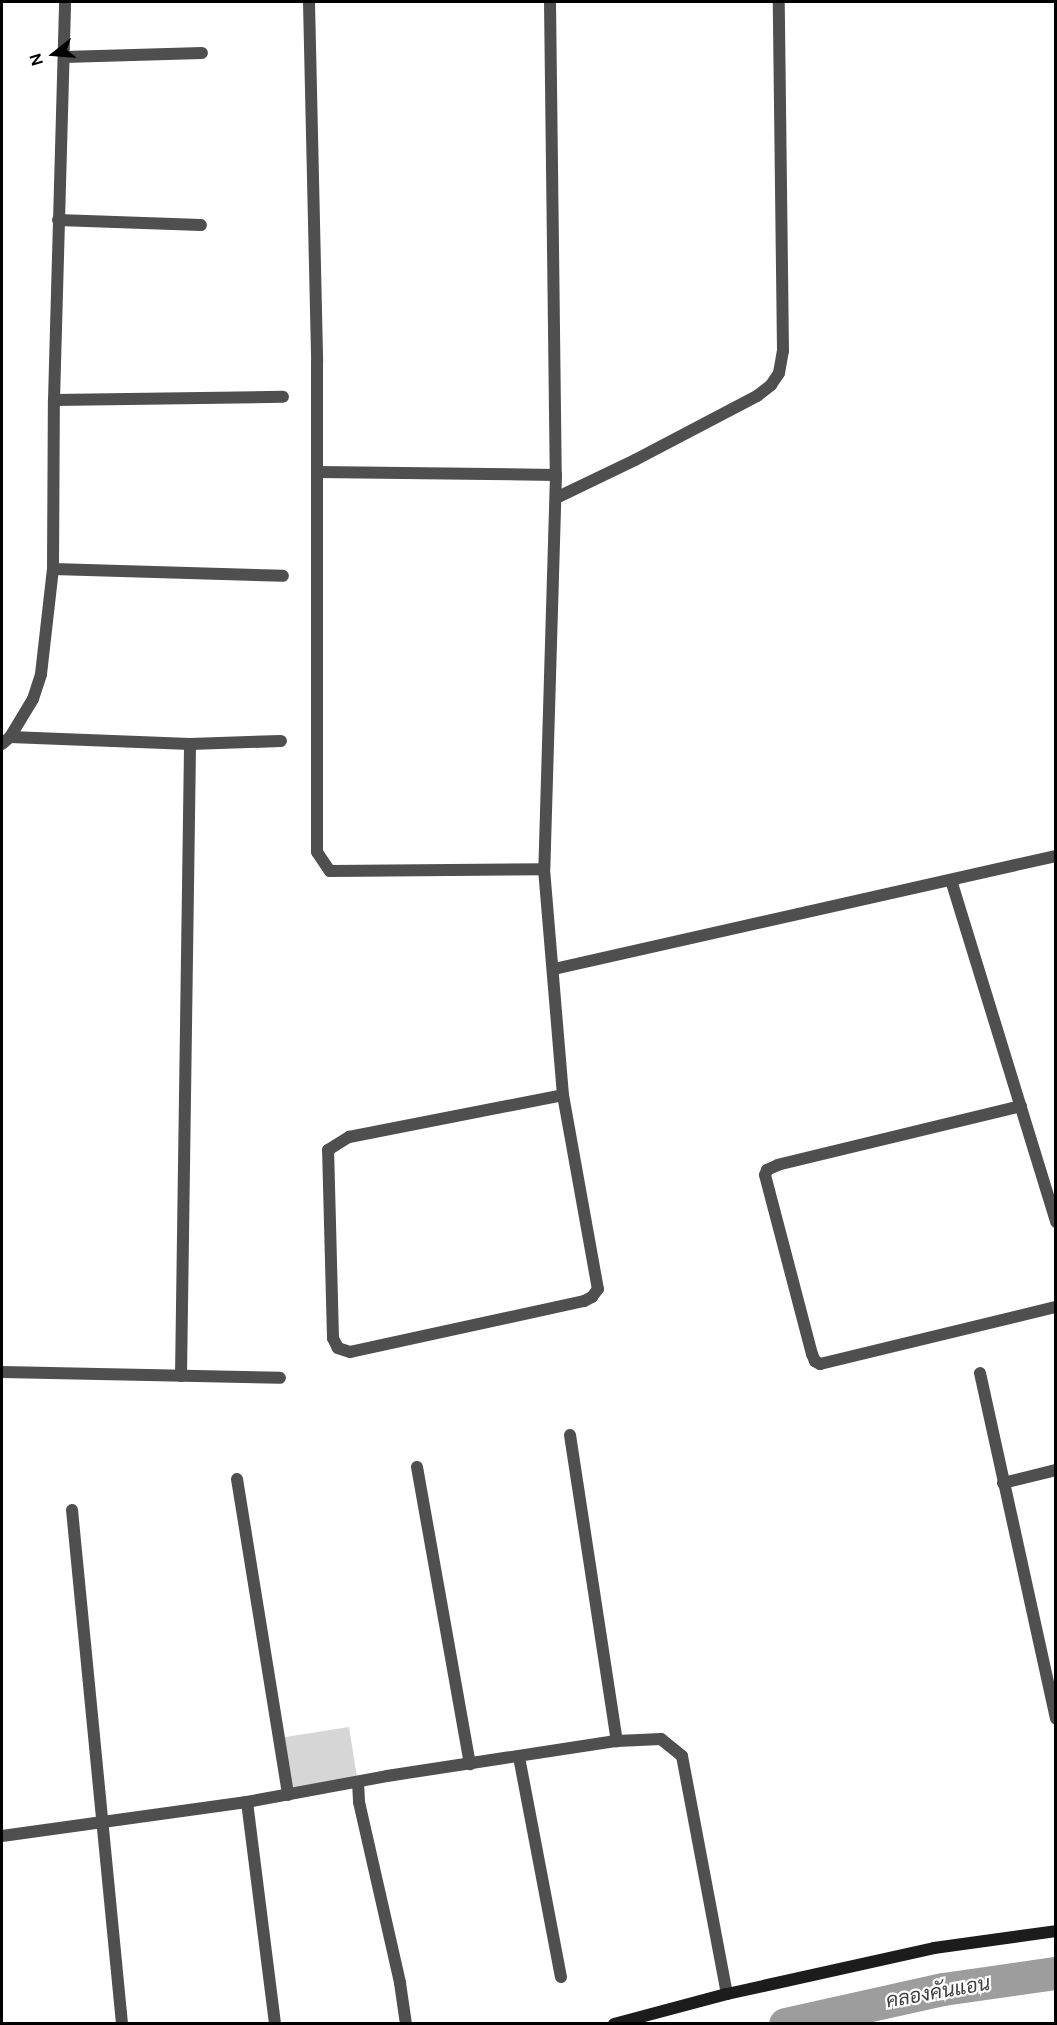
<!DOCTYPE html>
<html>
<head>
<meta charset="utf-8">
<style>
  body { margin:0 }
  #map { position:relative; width:1057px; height:2025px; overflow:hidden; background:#fff; font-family:"DM Sans",Sarabun,sans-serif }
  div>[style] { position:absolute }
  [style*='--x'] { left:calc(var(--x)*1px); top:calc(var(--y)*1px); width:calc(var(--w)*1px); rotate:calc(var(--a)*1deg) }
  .green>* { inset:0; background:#d6d6d6; transform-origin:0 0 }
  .canal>* { height:33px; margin:-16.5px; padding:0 16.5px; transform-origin:16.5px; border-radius:16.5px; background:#9d9d9d }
  .street>* { height:12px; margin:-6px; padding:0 6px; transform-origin:6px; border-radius:6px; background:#4f4f4f }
  .secondary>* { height:12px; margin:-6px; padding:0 6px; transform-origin:6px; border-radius:6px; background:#1c1c1c }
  span { translate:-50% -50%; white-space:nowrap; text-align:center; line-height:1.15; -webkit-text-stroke:4.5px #fff; paint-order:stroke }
  .water-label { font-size:20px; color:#3e3e3e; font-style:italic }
  .frame { position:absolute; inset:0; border:3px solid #000; pointer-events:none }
  .north { position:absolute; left:24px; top:24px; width:60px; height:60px; -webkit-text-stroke:4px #fff; paint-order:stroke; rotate:253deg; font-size:16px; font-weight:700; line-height:24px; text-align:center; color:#000 }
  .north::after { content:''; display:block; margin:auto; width:21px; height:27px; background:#000; clip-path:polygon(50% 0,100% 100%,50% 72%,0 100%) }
</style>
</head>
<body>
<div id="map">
  <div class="green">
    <div style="left:349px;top:1727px;width:56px;height:71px;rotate:81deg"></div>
  </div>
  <div class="canal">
    <div style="--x:785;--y:2024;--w:162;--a:-12.5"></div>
    <div style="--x:943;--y:1989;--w:114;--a:-8.1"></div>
  </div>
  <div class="street">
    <div style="--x:309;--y:2;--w:360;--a:88.7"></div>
    <div style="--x:317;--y:362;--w:490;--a:90"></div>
    <div style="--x:317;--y:852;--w:23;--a:56"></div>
    <div style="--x:330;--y:871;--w:214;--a:-0.5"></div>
    <div style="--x:550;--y:2;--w:473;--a:89.3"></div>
    <div style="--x:556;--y:475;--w:394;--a:91.7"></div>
    <div style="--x:544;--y:869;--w:227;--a:85.2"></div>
    <div style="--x:563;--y:1095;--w:197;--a:79.8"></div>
    <div style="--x:598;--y:1289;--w:10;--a:127"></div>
    <div style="--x:592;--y:1297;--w:9;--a:153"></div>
    <div style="--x:584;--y:1301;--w:239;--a:167.7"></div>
    <div style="--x:350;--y:1352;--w:13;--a:-162"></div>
    <div style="--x:338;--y:1348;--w:11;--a:-117"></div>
    <div style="--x:333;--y:1338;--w:188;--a:-91.5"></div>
    <div style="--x:328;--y:1150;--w:25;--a:-32"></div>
    <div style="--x:349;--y:1137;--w:218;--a:-11.1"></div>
    <div style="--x:64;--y:57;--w:138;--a:-1.7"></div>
    <div style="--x:58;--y:220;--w:143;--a:2"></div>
    <div style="--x:54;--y:400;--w:229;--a:-0.8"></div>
    <div style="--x:317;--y:472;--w:239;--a:0.7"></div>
    <div style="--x:556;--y:498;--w:88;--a:-25.7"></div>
    <div style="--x:635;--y:460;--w:138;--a:-27.7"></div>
    <div style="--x:757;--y:396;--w:18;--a:-38"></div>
    <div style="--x:771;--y:385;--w:14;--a:-56"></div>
    <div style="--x:779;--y:373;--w:22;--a:-80"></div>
    <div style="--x:783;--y:351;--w:349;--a:-90.7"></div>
    <div style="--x:53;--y:569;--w:230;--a:1.7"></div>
    <div style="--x:10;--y:737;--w:180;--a:2.2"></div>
    <div style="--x:190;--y:744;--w:91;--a:-1.9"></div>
    <div style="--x:2;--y:744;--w:11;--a:-41"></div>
    <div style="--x:10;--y:737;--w:44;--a:-58.8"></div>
    <div style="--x:33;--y:699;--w:26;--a:-72"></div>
    <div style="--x:41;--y:674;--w:106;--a:-83.5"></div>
    <div style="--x:53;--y:569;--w:169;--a:-89.7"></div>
    <div style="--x:54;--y:400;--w:398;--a:-88.4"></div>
    <div style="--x:951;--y:880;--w:358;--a:72.9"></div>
    <div style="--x:554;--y:969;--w:515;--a:-12.69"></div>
    <div style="--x:1021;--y:1106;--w:250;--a:166.4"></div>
    <div style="--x:778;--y:1165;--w:12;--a:156"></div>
    <div style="--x:767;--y:1170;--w:5;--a:112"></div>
    <div style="--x:765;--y:1175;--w:185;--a:75.3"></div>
    <div style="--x:812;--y:1354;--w:8;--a:67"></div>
    <div style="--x:815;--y:1361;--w:6;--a:31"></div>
    <div style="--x:820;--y:1364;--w:243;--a:-13.6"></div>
    <div style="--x:2;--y:1372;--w:278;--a:1.2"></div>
    <div style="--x:980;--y:1373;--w:354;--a:77.6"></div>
    <div style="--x:181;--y:1376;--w:632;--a:-89.18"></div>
    <div style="--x:570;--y:1435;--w:310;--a:81.3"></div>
    <div style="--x:417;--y:1467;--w:302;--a:79.9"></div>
    <div style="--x:237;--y:1479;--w:320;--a:80.8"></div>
    <div style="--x:1003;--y:1483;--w:55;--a:-13.8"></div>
    <div style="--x:72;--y:1510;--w:516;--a:84.44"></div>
    <div style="--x:519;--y:1757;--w:224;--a:79.2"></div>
    <div style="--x:358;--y:1782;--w:20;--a:87"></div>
    <div style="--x:359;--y:1802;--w:186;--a:77.2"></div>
    <div style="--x:400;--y:1983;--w:41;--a:81.7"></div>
    <div style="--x:247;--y:1802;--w:224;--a:82.8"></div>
    <div style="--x:2;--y:1836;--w:247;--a:-7.9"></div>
    <div style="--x:247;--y:1802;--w:142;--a:-10.5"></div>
    <div style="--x:387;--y:1776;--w:233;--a:-8.7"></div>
    <div style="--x:617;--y:1741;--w:44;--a:-2.6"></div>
    <div style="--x:661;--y:1739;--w:27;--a:39"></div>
    <div style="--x:682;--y:1756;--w:242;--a:79.3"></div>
  </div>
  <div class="secondary">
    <div style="--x:614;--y:2024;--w:117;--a:-14.9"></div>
    <div style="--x:727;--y:1994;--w:212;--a:-12.5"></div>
    <div style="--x:934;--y:1948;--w:123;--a:-7.9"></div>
  </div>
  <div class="water-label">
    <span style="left:938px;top:1992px;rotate:-10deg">คลองคันแอน</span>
  </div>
  <div class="frame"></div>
  <div class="north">N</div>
</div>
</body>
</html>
